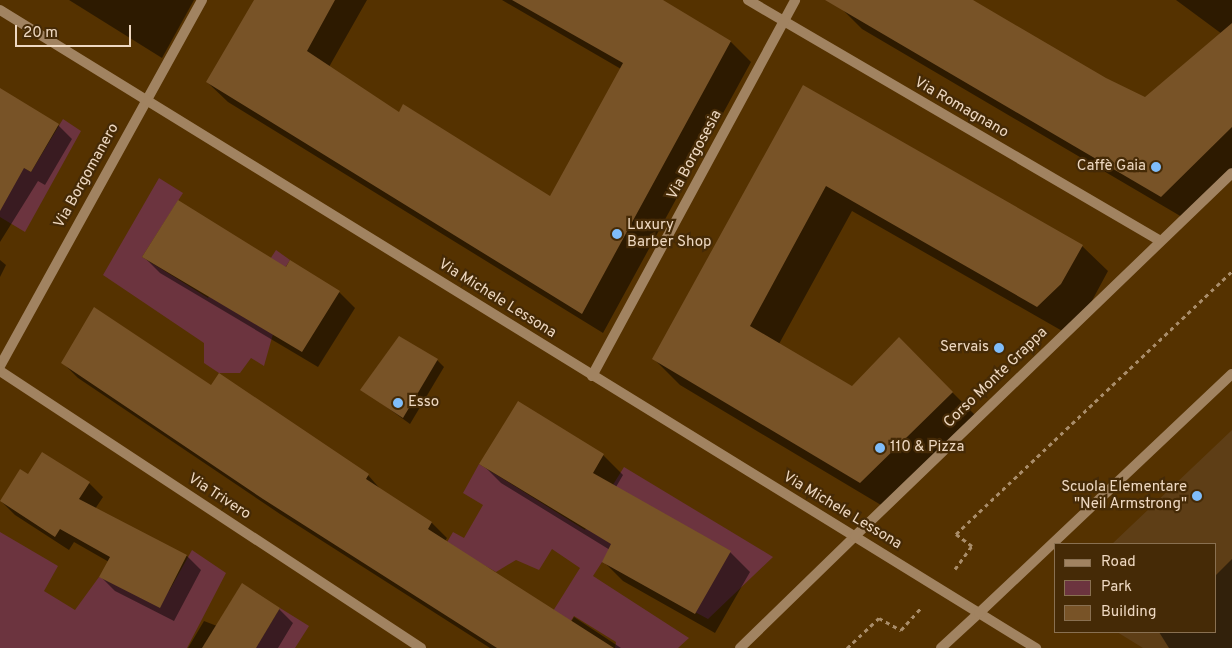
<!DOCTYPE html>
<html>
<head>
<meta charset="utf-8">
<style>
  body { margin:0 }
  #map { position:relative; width:1232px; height:648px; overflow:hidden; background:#553200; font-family:Overpass,sans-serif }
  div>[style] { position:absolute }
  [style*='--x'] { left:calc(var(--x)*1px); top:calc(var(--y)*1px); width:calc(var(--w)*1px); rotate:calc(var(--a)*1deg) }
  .built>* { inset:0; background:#5e3e16 }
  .green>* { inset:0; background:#6c343f }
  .shadow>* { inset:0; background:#0007 }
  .building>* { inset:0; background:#785327 }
  .path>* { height:3px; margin-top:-1.5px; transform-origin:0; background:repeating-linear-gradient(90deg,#a98d6a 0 4px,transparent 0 8px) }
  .minor>* { height:10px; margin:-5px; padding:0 5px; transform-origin:5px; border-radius:5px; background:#a18361 }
  .tertiary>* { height:10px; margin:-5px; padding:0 5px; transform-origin:5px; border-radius:5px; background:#a18361 }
  .dots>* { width:14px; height:14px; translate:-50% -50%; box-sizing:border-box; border:2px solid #452a06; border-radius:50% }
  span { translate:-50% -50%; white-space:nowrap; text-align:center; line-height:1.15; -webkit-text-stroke:4.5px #452a06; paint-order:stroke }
  .street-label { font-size:15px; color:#eed8c1 }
  .poi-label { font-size:15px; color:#eed8c1 }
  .right { translate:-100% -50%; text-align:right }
  .left { translate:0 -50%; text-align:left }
  .legend { position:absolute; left:1054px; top:543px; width:162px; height:90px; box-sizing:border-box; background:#452a06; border:1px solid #897051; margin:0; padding:6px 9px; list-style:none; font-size:15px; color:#eed8c1 }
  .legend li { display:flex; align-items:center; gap:10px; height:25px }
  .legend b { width:25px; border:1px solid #897051 }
  .scale { position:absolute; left:15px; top:25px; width:116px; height:22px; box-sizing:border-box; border:2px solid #eed8c1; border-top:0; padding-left:6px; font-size:15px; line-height:18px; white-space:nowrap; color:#eed8c1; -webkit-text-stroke:4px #452a06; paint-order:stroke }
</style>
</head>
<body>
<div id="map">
  <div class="built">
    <div style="clip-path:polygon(1232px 430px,1232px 648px,1143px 648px,1117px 632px,1216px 632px,1216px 544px,1112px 544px)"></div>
  </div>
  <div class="green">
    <div style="clip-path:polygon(63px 119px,81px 131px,25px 232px,0 217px,0 181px,24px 168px,31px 172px)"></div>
    <div style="clip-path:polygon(159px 178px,183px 193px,142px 257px,208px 298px,227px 268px,254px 284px,276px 250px,290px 260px,252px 321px,273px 334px,264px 366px,251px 358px,240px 373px,219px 373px,204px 363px,204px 343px,103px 275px)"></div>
    <div style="clip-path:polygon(479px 464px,585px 530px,624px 467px,773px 557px,708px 619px,602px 562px,593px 576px,689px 638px,678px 648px,615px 648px,616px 642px,574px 616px,554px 648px,549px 648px,538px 635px,580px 568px,552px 549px,539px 570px,516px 560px,496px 572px,446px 544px,453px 532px,464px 538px,483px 505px,463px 493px)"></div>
    <div style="clip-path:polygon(0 532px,58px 566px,44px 591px,75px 610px,99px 577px,159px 586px,169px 591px,192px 550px,226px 573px,187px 648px,0 648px)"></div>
    <div style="clip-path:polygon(280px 608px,309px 626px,295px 648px,250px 648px,258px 644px)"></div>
  </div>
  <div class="shadow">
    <div style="clip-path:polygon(69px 0,194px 0,162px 58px)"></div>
    <div style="clip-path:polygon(256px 0,367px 0,329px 67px,399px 114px,551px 198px,621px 69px,502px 0,659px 0,731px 42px,751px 62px,603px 333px,228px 102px,207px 82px)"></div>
    <div style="clip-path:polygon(847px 0,971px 0,1105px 79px,1145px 99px,1222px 34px,1176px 0,1232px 0,1232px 168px,1182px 217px,862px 29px,842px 9px)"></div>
    <div style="clip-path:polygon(803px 87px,1082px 246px,1108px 271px,1087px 310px,1064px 332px,852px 211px,779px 344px,853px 387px,899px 339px,978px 418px,886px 508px,680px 385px,654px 359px)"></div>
    <div style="clip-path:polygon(0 89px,58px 125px,72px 139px,45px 185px,38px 181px,0 242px)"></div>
    <div style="clip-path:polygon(144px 257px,339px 292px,355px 308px,318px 367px,160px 273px)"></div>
    <div style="clip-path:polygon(0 260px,6px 265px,0 277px)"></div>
    <div style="clip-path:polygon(437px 360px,444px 367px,410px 424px,366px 392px)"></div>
    <div style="clip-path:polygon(63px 363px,211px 387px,368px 475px,382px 491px,432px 523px,447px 538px,445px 541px,571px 622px,574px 617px,621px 648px,490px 648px,280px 514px,78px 378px)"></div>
    <div style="clip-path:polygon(603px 455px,623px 475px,616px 487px,730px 552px,750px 572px,715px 633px,623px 581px,603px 561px,610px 550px,501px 483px,481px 463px)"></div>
    <div style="clip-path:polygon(28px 476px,89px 483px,103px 497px,95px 509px,187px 556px,201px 570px,174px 621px,115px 591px,101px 577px,109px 562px,74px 542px,69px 550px,15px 515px,1px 501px)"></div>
    <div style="clip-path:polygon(1232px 559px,1232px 648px,1169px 648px,1159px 632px,1216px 632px,1216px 575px)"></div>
    <div style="clip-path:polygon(242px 585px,279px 609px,293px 623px,278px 648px,188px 648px,204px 621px,217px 626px)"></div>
  </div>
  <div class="building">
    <div style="clip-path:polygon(254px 0,335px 0,307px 51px,399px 112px,403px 104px,550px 196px,623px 63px,512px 0,663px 0,731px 41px,582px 314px,206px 82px)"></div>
    <div style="clip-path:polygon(825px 0,973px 0,1106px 78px,1145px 97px,1232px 23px,1232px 127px,1161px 197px)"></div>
    <div style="clip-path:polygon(803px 85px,1083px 245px,1061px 284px,1037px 307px,826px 186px,750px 326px,852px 386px,899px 337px,953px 392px,860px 483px,652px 359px)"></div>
    <div style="clip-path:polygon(0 88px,59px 124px,31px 172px,24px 168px,0 211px)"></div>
    <div style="clip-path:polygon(178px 200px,286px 267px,290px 260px,340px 291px,302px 352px,142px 257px)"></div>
    <div style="clip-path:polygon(94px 307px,211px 385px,219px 373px,369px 474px,366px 479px,432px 522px,428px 529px,614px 648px,497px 648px,263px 499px,61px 363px)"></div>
    <div style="clip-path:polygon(399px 336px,438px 359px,403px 418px,360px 390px)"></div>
    <div style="clip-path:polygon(518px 401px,604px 454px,593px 473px,731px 551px,695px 614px,602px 562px,611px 544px,479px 464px)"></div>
    <div style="clip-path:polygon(42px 452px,90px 482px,79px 499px,187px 555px,160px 608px,99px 577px,110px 557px,60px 529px,55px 537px,0 501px,20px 469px,28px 474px)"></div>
    <div style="clip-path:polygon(242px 583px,280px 608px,256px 648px,202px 648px)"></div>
  </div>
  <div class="path">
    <div style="--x:955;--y:569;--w:29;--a:-54"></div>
    <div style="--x:972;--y:546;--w:20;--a:-143"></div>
    <div style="--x:956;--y:534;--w:381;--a:-43.6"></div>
    <div style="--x:847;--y:648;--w:44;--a:-43.2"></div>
    <div style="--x:879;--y:618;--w:25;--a:29"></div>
    <div style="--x:901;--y:630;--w:30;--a:-48"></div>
  </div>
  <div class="minor">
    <div style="--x:748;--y:0;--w:477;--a:30.3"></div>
    <div style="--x:0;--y:366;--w:418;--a:-61.1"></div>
    <div style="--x:0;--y:371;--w:504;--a:33.34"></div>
    <div style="--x:592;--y:376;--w:427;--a:-61.6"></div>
    <div style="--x:740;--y:648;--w:161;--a:-44.2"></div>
    <div style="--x:941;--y:648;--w:52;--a:-42.6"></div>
  </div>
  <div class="tertiary">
    <div style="--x:0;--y:10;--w:1217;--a:31.63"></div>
    <div style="--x:855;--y:536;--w:523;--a:-43.92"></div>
    <div style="--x:979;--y:613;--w:348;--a:-43.4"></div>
  </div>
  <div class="dots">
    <div style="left:1156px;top:167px;background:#7fbdfa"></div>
    <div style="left:617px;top:234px;background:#7fbdfa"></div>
    <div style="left:999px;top:348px;background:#7fbdfa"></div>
    <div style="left:398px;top:403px;background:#7fbdfa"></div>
    <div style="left:880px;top:448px;background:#7fbdfa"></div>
    <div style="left:1197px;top:496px;background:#7fbdfa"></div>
  </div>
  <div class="street-label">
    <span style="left:961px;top:108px;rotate:30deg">Via Romagnano</span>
    <span style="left:695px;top:155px;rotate:-62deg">Via Borgosesia</span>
    <span style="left:87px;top:176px;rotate:-61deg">Via Borgomanero</span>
    <span style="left:497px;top:299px;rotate:32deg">Via Michele Lessona</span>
    <span style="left:996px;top:378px;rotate:-44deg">Corso Monte Grappa</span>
    <span style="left:219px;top:497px;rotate:33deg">Via Trivero</span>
    <span style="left:842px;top:511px;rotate:31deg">Via Michele Lessona</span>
  </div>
  <div class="poi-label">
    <span class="right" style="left:1146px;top:167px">Caffè Gaia</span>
    <span class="left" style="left:627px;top:234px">Luxury<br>Barber Shop</span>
    <span class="right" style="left:989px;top:348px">Servais</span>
    <span class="left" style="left:408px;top:403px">Esso</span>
    <span class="left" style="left:890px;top:448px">110 &amp; Pizza</span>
    <span class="right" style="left:1187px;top:496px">Scuola Elementare<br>"Neil Armstrong"</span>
  </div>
  <ul class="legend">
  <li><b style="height:6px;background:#a18361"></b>Road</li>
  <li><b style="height:14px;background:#6c343f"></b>Park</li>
  <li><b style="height:14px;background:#785327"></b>Building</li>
  </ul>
  <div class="scale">20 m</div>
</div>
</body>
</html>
